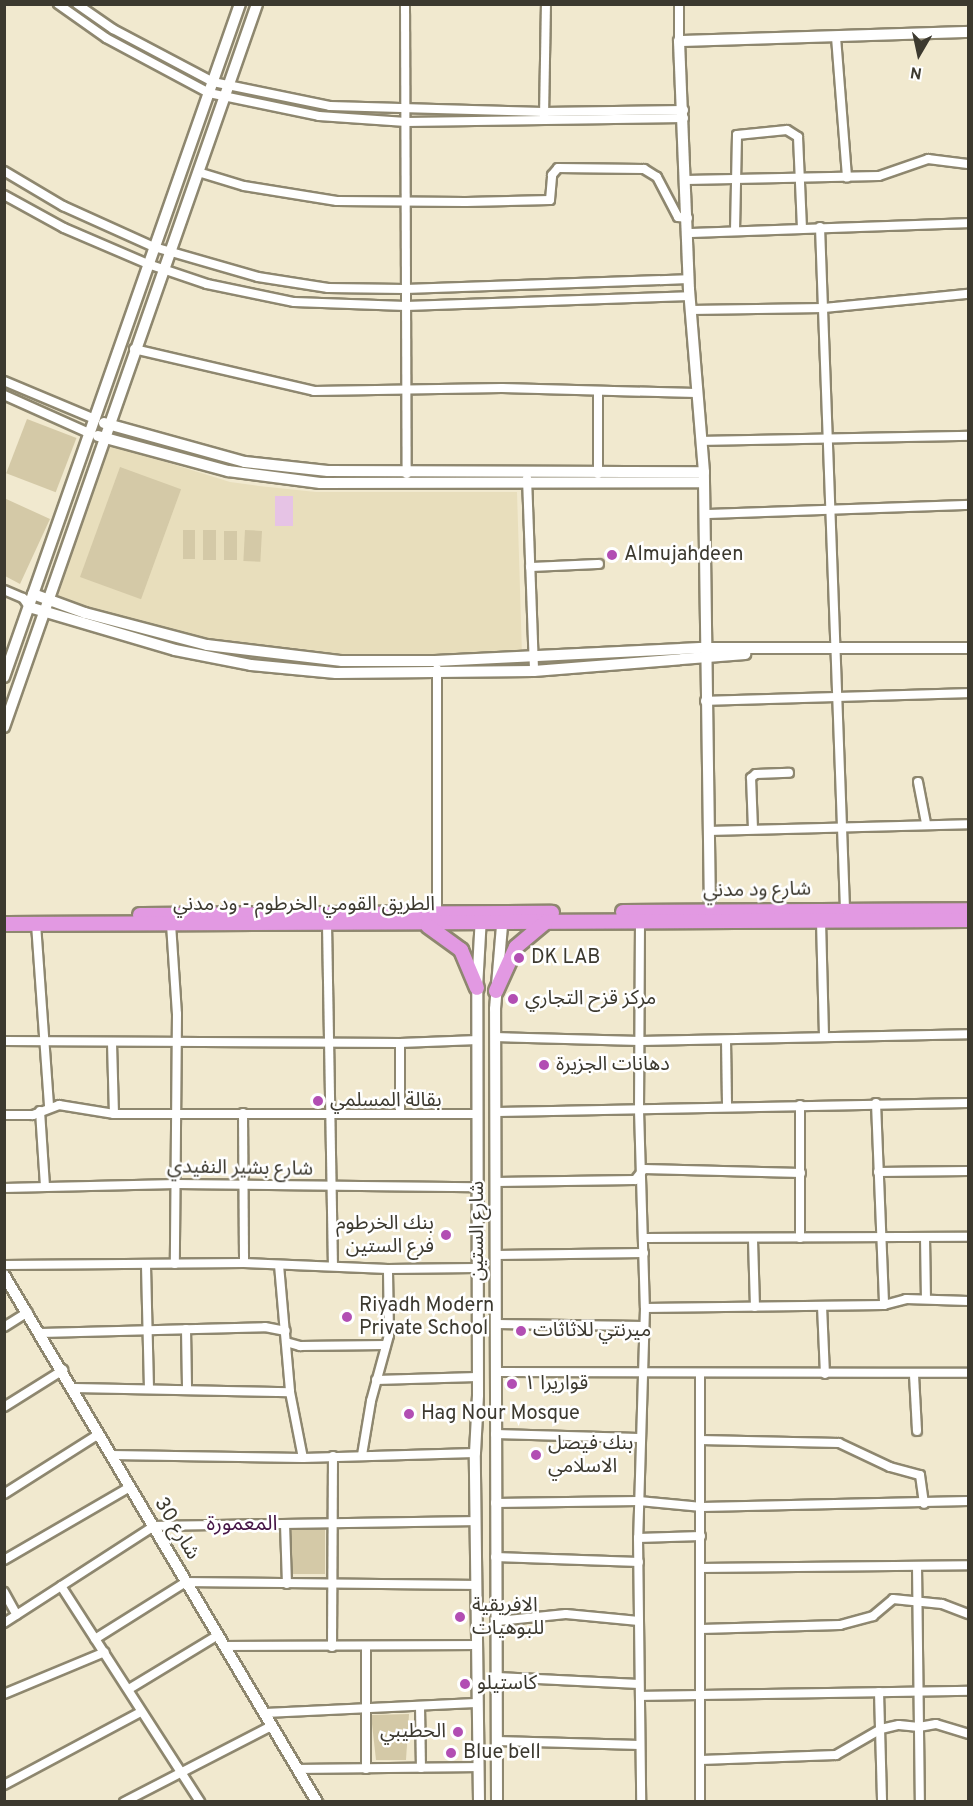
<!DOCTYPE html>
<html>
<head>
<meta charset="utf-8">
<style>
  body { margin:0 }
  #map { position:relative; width:973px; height:1806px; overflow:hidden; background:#f1e9cf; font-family:Overpass,"Noto Sans Arabic",sans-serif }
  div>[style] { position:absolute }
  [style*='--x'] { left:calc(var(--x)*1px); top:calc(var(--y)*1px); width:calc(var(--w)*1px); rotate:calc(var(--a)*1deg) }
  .built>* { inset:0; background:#e8debc }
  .green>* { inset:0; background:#d4c9a7; transform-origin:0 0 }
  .water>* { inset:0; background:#e6c3e5; transform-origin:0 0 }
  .roads { filter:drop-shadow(2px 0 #8e876f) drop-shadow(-2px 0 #8e876f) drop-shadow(0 2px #8e876f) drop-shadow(0 -2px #8e876f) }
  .street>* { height:8px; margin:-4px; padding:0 4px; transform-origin:4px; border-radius:4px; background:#fff }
  .secondary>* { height:10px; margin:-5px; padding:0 5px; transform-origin:5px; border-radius:5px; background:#fff }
  .highway>* { height:14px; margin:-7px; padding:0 7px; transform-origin:7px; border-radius:7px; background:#e299e2 }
  .dots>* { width:16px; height:16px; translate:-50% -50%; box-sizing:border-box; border:3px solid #fff; border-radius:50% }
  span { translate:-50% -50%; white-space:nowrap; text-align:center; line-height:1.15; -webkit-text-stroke:5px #fff; paint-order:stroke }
  .poi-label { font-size:20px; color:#3c392f }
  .left { translate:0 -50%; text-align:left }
  .right { translate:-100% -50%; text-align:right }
  .street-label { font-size:20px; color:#3c392f }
  .neighbourhood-label { font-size:21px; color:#451546 }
  .frame { position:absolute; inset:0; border:6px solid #3c392f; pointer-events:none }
  .north { position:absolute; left:889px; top:24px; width:60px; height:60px; -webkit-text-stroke:4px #fff; paint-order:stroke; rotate:189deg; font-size:16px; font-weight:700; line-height:24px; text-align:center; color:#3c392f }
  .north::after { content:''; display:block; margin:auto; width:21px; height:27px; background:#3c392f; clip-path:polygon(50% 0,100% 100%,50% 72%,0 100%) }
</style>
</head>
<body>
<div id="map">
  <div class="built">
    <div style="clip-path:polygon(108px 444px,230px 482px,259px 486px,316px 492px,517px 492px,522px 654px,306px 655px,219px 644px,56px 598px)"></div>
  </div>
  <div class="green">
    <div style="left:27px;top:419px;width:53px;height:58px;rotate:21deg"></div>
    <div style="left:120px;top:467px;width:65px;height:117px;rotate:20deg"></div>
    <div style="clip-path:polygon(4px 498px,50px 519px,20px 584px,5px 576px)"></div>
    <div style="left:183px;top:530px;width:12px;height:29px"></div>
    <div style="left:203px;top:530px;width:13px;height:30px"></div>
    <div style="left:245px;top:530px;width:17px;height:31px;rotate:3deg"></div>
    <div style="left:224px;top:531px;width:13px;height:29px"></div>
    <div style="left:325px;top:1527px;width:47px;height:36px;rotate:90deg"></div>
    <div style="clip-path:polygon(409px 1714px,406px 1760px,376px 1760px,371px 1715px)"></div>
  </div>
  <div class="water">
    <div style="left:275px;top:496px;width:18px;height:30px"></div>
  </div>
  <div class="roads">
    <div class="street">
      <div style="--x:58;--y:4;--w:59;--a:35.3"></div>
      <div style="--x:106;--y:38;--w:117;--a:28.1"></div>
      <div style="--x:209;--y:93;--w:112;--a:11.8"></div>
      <div style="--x:319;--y:116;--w:87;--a:3.9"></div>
      <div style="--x:406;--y:122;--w:278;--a:-0.8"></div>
      <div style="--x:77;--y:4;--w:44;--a:34.8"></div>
      <div style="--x:113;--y:29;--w:113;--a:27.9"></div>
      <div style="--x:213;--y:82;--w:119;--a:11.6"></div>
      <div style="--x:330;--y:106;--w:213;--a:1.6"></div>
      <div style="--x:543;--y:112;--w:141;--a:-0.8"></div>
      <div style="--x:405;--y:4;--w:470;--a:89.8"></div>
      <div style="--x:836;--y:37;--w:141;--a:85.5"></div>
      <div style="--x:679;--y:41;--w:37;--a:-90"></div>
      <div style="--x:544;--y:117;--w:113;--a:-89"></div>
      <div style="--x:4;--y:171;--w:69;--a:30.7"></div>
      <div style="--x:63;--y:206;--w:100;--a:24.3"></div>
      <div style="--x:154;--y:247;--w:108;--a:16.1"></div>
      <div style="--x:258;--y:277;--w:71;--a:8.9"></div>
      <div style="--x:328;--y:288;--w:77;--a:0.7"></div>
      <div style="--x:405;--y:289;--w:283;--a:-2"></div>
      <div style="--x:198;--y:172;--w:48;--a:16.9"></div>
      <div style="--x:244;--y:186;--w:94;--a:9.2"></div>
      <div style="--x:337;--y:201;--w:129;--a:0.4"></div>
      <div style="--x:466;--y:202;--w:84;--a:-1.4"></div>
      <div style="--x:550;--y:200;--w:25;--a:-85"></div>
      <div style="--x:552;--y:175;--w:9;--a:-49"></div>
      <div style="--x:558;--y:168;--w:86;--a:0.7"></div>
      <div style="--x:644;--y:169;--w:15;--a:32"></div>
      <div style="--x:657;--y:177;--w:45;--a:62.3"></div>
      <div style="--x:678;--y:217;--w:10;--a:6"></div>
      <div style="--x:686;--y:180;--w:193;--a:-1.2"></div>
      <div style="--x:879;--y:176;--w:52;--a:-19.1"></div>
      <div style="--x:928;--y:159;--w:40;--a:7.1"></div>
      <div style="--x:4;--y:195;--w:68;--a:28.8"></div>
      <div style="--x:64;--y:228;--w:91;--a:23.2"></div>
      <div style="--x:148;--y:264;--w:62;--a:18.7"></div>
      <div style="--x:207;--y:284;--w:89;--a:11.7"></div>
      <div style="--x:294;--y:302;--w:112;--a:2"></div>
      <div style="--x:406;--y:306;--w:283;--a:-2"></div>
      <div style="--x:820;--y:227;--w:682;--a:87.9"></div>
      <div style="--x:735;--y:231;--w:96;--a:-88.8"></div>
      <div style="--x:737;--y:135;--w:50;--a:-5.7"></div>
      <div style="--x:787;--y:130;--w:13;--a:32"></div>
      <div style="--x:798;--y:137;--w:90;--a:87.5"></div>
      <div style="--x:688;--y:233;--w:280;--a:-2"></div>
      <div style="--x:690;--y:310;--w:134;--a:-0.9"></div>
      <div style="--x:824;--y:308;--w:145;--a:-5.6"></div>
      <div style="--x:134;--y:349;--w:185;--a:13.1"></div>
      <div style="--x:314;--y:391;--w:188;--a:-0.9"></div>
      <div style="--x:502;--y:388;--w:194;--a:1.5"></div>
      <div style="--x:4;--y:381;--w:99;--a:22.7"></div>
      <div style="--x:598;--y:392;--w:82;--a:90"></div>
      <div style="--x:4;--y:395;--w:93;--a:24.1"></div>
      <div style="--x:702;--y:441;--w:266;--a:-1.1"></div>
      <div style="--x:527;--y:478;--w:193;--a:87.9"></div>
      <div style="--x:705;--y:514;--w:263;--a:-2"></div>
      <div style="--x:530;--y:567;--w:69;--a:-2.5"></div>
      <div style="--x:4;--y:590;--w:21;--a:23"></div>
      <div style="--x:23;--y:598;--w:11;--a:56"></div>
      <div style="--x:437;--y:669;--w:244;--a:90"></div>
      <div style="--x:705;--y:701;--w:263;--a:-1.7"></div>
      <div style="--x:918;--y:782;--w:42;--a:79"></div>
      <div style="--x:753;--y:829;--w:51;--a:-92.2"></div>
      <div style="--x:751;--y:778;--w:6;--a:-39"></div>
      <div style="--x:756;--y:774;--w:33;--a:-2"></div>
      <div style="--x:708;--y:831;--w:260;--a:-1.5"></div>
      <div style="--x:640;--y:921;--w:189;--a:90.3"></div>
      <div style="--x:639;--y:1110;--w:198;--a:88.3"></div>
      <div style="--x:645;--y:1308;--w:230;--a:91.7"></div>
      <div style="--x:638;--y:1538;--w:264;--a:89.3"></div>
      <div style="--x:821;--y:921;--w:115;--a:88.5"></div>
      <div style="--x:36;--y:924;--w:182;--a:85.9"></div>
      <div style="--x:171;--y:924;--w:90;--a:86.2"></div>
      <div style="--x:177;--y:1014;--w:250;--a:90.5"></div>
      <div style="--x:327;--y:924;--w:341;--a:89"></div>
      <div style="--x:495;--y:1037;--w:145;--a:1.6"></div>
      <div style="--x:640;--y:1041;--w:328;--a:-1.2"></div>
      <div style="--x:726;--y:1040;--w:67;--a:89.1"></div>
      <div style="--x:4;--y:1041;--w:396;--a:0.3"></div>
      <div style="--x:400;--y:1043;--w:78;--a:-2.2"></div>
      <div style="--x:112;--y:1043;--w:71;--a:88.4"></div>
      <div style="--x:876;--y:1103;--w:202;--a:87.7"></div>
      <div style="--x:40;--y:1111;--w:76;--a:86.2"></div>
      <div style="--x:497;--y:1112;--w:471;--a:-1.1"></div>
      <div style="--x:243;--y:1113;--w:150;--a:89.6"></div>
      <div style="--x:400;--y:1114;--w:71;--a:-90"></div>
      <div style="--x:4;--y:1115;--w:29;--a:0"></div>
      <div style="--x:33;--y:1115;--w:28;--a:-21"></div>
      <div style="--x:59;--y:1105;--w:56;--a:9.3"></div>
      <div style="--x:114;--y:1114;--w:362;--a:0"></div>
      <div style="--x:878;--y:1172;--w:90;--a:-0.6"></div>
      <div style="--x:496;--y:1182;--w:139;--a:-0.8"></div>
      <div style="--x:635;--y:1180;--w:14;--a:-51"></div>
      <div style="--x:644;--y:1169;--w:157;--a:1.5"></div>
      <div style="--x:4;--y:1188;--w:173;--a:-1.3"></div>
      <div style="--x:177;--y:1184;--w:299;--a:0.6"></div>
      <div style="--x:925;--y:1237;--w:62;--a:89.1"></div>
      <div style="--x:644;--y:1238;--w:324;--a:-0.2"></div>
      <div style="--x:800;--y:1238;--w:133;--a:-90"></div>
      <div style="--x:753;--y:1240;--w:67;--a:88.3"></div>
      <div style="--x:496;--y:1255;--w:148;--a:-0.8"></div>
      <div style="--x:4;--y:1265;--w:240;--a:-0.5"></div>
      <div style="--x:244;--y:1263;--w:144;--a:2.4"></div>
      <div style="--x:388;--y:1269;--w:88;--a:-0.7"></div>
      <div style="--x:279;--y:1265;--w:127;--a:85"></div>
      <div style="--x:290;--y:1392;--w:67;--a:78.9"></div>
      <div style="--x:146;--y:1266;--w:123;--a:88.6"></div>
      <div style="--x:822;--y:1306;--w:68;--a:87.5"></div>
      <div style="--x:645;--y:1308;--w:239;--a:-0.7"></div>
      <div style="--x:884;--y:1305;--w:23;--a:-15"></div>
      <div style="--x:906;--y:1299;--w:62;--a:1.8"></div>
      <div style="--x:496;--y:1324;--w:148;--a:0.8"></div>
      <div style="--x:4;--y:1327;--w:28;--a:-32"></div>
      <div style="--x:186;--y:1329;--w:60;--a:89"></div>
      <div style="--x:41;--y:1333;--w:224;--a:-1.5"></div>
      <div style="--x:265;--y:1327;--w:21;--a:11"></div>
      <div style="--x:286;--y:1342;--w:15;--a:16"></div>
      <div style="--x:300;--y:1346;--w:86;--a:-0.7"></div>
      <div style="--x:497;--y:1372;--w:471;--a:0.1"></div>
      <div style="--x:700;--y:1374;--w:428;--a:90"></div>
      <div style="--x:914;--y:1375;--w:56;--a:86.9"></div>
      <div style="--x:376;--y:1380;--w:101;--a:-1.7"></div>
      <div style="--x:74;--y:1388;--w:216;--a:1.1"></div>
      <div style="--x:4;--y:1407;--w:70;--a:-32.1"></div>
      <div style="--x:495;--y:1434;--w:144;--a:1.6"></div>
      <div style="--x:700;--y:1440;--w:139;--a:1.2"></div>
      <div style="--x:839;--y:1443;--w:56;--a:25.2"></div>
      <div style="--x:890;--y:1467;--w:31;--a:15"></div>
      <div style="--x:920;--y:1475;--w:29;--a:82"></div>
      <div style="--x:111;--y:1455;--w:192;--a:0.9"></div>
      <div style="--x:303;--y:1458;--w:172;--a:-1.7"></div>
      <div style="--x:362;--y:1455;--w:55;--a:-80.5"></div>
      <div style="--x:371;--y:1401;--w:68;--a:-74.7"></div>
      <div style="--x:389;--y:1335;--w:66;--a:-90.9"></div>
      <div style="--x:4;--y:1494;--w:112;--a:-32.3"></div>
      <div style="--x:495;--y:1503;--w:144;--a:-0.8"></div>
      <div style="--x:639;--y:1501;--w:63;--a:5.4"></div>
      <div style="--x:702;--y:1507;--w:266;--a:-1.3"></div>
      <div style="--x:285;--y:1524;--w:60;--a:88.1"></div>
      <div style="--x:638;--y:1538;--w:63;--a:-1.8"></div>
      <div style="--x:495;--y:1557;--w:144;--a:2"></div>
      <div style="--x:4;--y:1560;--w:146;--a:-30.1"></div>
      <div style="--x:917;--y:1566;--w:236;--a:89.3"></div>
      <div style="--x:700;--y:1568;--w:268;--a:-0.6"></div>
      <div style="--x:61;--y:1586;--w:257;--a:57.2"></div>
      <div style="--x:4;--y:1592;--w:26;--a:61"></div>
      <div style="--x:498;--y:1621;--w:68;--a:-5.9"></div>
      <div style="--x:566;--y:1614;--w:73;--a:5.5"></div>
      <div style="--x:4;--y:1623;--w:179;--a:-32.9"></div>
      <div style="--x:154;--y:1526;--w:322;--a:-0.9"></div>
      <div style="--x:701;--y:1629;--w:139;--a:-1.6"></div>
      <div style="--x:840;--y:1625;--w:34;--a:-15"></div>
      <div style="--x:873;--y:1616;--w:26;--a:-40"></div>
      <div style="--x:893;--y:1599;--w:49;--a:5.8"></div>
      <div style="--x:942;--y:1604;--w:28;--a:21"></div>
      <div style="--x:95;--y:1639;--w:107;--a:-32.1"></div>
      <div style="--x:186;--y:1582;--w:291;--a:0.6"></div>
      <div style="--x:224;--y:1646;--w:253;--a:-0.2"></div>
      <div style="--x:332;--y:1647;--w:191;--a:-89.7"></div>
      <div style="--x:497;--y:1677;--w:142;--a:2.8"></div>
      <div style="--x:129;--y:1689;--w:104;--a:-31.2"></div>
      <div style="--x:879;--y:1692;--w:110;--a:88.4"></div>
      <div style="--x:4;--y:1694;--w:109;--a:-22.6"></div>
      <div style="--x:640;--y:1696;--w:328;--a:-0.9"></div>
      <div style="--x:420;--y:1706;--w:62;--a:89.1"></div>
      <div style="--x:264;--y:1713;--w:213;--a:-2.7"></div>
      <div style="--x:497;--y:1741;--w:143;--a:1.6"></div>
      <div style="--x:701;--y:1760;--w:135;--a:-2.1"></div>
      <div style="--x:836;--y:1755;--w:52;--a:-30"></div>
      <div style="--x:881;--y:1729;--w:18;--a:-13"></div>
      <div style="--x:899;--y:1725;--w:20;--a:6"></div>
      <div style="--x:919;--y:1727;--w:17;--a:-10"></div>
      <div style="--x:936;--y:1724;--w:34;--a:17"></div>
      <div style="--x:298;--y:1769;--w:181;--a:-0.6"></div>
      <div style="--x:366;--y:1769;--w:122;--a:-90"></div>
      <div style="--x:4;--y:1785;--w:155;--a:-28.1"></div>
      <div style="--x:124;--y:1802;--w:165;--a:-27.3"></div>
    </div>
    <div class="secondary">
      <div style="--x:104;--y:423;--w:146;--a:15.5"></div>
      <div style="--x:245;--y:462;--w:83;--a:6.2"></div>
      <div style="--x:328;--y:471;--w:376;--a:0.2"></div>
      <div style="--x:98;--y:436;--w:135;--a:15.1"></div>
      <div style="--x:228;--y:471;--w:93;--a:7.4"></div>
      <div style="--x:320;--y:483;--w:384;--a:-0.1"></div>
      <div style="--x:33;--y:594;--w:55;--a:20.1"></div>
      <div style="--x:85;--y:613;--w:126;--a:14.7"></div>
      <div style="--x:207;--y:645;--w:136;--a:6.8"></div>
      <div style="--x:342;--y:661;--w:93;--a:0"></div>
      <div style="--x:435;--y:661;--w:270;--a:-2.8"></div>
      <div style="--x:705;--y:648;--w:263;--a:0"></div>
      <div style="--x:29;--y:607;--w:152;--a:16.4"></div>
      <div style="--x:175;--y:650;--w:77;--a:11.2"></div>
      <div style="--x:251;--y:665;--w:85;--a:5.4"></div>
      <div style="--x:336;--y:673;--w:198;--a:-0.6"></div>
      <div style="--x:534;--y:671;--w:212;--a:-4.6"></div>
      <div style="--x:4;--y:677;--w:713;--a:-70.68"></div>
      <div style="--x:4;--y:727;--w:766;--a:-70.71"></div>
      <div style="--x:710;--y:911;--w:439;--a:-90.8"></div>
      <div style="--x:704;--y:472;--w:183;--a:-94.7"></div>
      <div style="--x:689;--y:290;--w:249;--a:-92.3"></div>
      <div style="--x:679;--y:41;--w:289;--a:-1.8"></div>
      <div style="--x:4;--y:1275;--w:613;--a:59.29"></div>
      <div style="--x:479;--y:1802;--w:349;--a:-90.7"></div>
      <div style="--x:475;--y:1453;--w:58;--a:-87"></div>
      <div style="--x:478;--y:1395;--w:407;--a:-90.1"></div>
      <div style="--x:477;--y:988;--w:72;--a:-86.8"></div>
      <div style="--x:497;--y:1802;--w:793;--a:-90.14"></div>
      <div style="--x:495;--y:1009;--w:95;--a:-85.2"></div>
    </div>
    <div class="highway">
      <div style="--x:623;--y:912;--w:345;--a:-0.3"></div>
      <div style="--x:140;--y:915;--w:412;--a:-0.3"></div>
      <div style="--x:4;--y:924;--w:964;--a:-0.24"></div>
      <div style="--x:428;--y:926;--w:41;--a:36"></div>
      <div style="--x:461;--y:950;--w:41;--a:67.2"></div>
      <div style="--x:496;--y:991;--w:48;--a:-65.6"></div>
      <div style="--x:516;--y:947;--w:39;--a:-40"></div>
    </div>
  </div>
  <div class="dots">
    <div style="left:612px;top:555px;background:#b24eb3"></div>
    <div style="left:519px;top:958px;background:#b24eb3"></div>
    <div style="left:513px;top:999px;background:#b24eb3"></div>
    <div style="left:544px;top:1065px;background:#b24eb3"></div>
    <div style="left:318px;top:1101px;background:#b24eb3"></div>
    <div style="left:446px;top:1235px;background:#b24eb3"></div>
    <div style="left:347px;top:1317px;background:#b24eb3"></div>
    <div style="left:521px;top:1331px;background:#b24eb3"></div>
    <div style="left:512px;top:1384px;background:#b24eb3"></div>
    <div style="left:409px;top:1414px;background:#b24eb3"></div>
    <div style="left:536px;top:1455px;background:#b24eb3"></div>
    <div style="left:460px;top:1617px;background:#b24eb3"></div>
    <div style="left:465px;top:1684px;background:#b24eb3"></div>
    <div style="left:458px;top:1732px;background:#b24eb3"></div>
    <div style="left:451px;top:1753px;background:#b24eb3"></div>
  </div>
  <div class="poi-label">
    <span class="left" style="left:624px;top:555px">Almujahdeen</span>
    <span class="left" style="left:531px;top:958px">DK LAB</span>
    <span class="left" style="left:525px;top:999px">مركز قزح التجاري</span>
    <span class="left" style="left:556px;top:1065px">دهانات الجزيرة</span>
    <span class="left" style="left:330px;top:1101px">بقالة المسلمي</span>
    <span class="right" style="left:434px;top:1236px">بنك الخرطوم<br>فرع الستين</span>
    <span class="left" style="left:359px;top:1318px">Riyadh Modern<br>Private School</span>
    <span class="left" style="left:533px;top:1331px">ميرنتي للاثاثات</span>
    <span class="left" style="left:524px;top:1384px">قواريرا ١</span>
    <span class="left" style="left:421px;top:1414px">Hag Nour Mosque</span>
    <span class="left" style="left:548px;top:1456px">بنك فيصل<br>الاسلامي</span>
    <span class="left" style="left:472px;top:1618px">الافريقية<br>للبوهيات</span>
    <span class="left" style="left:477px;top:1684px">كاستيلو</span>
    <span class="right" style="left:446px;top:1732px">الحطيبي</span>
    <span class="left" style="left:463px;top:1753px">Blue bell</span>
  </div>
  <div class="street-label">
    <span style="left:757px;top:891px;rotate:-1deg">شارع ود مدني</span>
    <span style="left:304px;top:905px">الطريق القومي الخرطوم - ود مدني</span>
    <span style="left:240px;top:1169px;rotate:1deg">شارع بشير النفيدي</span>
    <span style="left:478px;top:1231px;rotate:-90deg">شارع الستين</span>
    <span style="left:176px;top:1529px;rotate:59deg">شارع 30</span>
  </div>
  <div class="neighbourhood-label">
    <span style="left:242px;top:1525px">المعمورة</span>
  </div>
  <div class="frame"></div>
  <div class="north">N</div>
</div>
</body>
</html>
